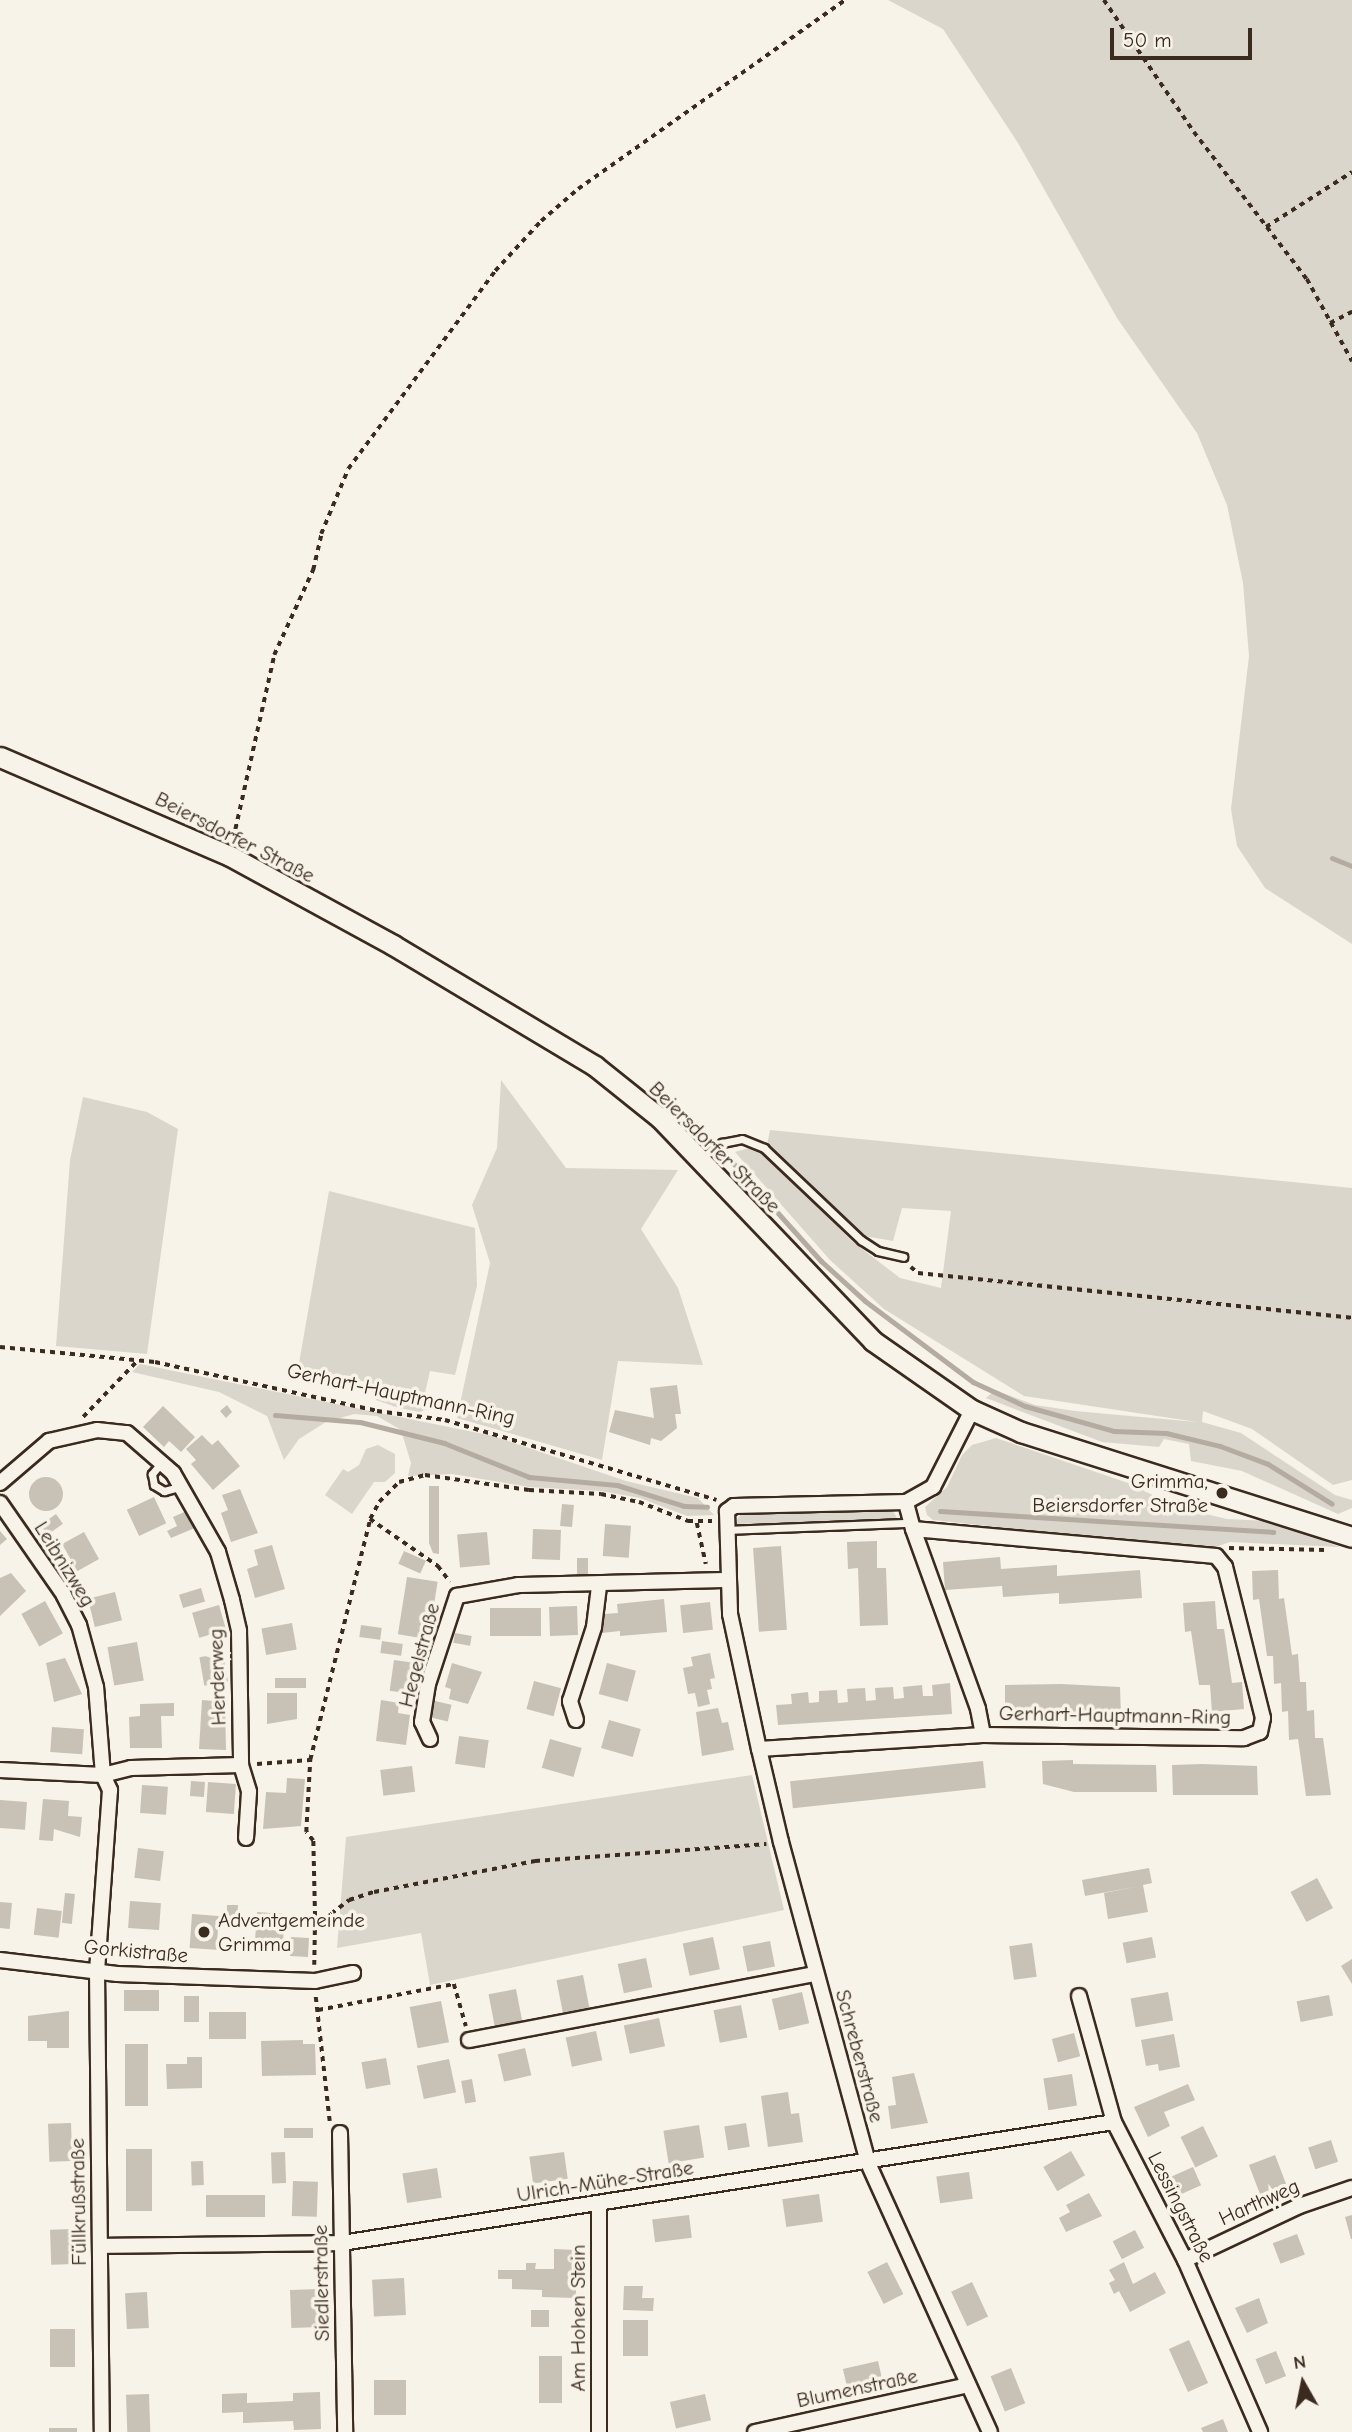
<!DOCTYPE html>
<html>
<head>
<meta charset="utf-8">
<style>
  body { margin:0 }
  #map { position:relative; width:1352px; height:2432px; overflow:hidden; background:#f7f3e8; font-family:"Comic Neue",sans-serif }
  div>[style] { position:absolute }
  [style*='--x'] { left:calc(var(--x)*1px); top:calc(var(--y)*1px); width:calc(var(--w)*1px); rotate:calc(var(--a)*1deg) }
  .green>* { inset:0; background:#dbd6cb }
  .stream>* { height:5px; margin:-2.5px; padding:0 2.5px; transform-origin:2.5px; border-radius:2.5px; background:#b4aca0 }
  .building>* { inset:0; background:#c8c1b6; transform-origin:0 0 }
  .round { border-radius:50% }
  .path>* { height:3.5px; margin-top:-1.75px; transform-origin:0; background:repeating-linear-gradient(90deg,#3b2a1e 0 5px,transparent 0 10px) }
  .roads { filter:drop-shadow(2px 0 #3b2a1e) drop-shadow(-2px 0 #3b2a1e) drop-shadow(0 2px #3b2a1e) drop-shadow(0 -2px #3b2a1e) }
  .service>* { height:7px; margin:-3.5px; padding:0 3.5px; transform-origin:3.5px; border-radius:3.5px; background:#f7f3e8 }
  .minor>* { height:14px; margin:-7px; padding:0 7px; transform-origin:7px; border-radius:7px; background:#f7f3e8 }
  .tertiary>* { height:19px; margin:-9.5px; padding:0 9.5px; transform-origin:9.5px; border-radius:9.5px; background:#f7f3e8 }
  .dots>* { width:19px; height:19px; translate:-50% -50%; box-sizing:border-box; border:4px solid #f7f3e8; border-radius:50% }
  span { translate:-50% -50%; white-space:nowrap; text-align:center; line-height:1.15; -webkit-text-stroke:7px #f7f3e8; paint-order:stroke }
  .street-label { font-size:21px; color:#3b2a1e }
  .poi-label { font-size:21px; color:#3b2a1e }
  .right { translate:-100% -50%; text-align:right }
  .left { translate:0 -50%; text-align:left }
  .north { position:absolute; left:1268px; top:2348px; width:70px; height:70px; -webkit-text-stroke:5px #f7f3e8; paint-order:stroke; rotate:351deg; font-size:19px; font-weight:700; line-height:28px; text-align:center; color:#3b2a1e }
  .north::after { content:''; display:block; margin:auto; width:24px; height:32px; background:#3b2a1e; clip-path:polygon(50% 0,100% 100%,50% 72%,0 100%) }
  .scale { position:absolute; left:1110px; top:28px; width:142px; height:32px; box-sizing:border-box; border:4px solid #3b2a1e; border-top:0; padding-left:9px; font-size:21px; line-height:24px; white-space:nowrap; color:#3b2a1e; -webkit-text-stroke:5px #f7f3e8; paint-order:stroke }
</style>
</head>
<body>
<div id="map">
  <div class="green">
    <div style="clip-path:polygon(888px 0,1352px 0,1352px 944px,1265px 888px,1237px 846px,1231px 809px,1249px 656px,1243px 583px,1227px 505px,1197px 433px,1117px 318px,1018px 143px,943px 29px)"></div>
    <div style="clip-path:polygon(501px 1080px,566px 1168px,678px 1170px,641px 1229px,678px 1288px,703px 1365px,618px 1361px,602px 1460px,457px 1418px,490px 1263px,472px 1205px,497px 1148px)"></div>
    <div style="clip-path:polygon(83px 1097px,147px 1112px,178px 1129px,147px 1354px,56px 1346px,70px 1160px)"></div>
    <div style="clip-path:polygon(770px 1130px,1352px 1188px,1352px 1480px,1333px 1485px,1252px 1429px,1203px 1411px,1202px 1422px,1241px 1433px,1335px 1495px,1352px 1500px,1352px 1508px,1338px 1514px,1242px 1471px,1191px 1461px,1189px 1444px,1164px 1439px,1159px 1447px,1102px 1442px,986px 1398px,995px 1390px,1035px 1405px,1075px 1411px,1197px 1422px,1024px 1396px,884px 1309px,830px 1260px,735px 1152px,749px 1148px,764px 1154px,853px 1242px,900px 1278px,941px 1288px,951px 1211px,902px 1208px,893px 1241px,865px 1236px,767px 1145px)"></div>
    <div style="clip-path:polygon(329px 1191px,475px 1228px,477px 1286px,455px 1375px,430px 1371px,425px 1393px,433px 1398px,432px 1407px,420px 1412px,399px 1408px,376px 1400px,372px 1383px,298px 1369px)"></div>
    <div style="clip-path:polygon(140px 1364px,493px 1436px,626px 1481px,698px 1498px,714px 1515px,687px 1516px,640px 1498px,601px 1491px,529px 1487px,452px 1474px,408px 1476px,411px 1463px,401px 1430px,377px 1416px,354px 1414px,326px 1422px,299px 1439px,284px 1460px,267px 1416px,219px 1392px,132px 1372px)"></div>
    <div style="clip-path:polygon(996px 1438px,1131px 1484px,1176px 1507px,1227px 1519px,1269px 1521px,1340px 1547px,1230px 1542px,1207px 1550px,933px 1520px,927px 1515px,925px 1507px,947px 1487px,962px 1455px,972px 1445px)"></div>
    <div style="clip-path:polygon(378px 1445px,395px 1454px,395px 1473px,385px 1482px,374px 1482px,352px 1514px,325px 1495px,343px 1469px,348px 1472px,359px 1465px,366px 1449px)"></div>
    <div style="clip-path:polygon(893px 1511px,898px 1520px,734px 1524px,741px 1514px)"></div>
    <div style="clip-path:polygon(752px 1775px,784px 1910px,430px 1985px,421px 1933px,337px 1948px,346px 1837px)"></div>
  </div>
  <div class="stream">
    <div style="--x:1332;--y:858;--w:22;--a:22"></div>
    <div style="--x:733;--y:1163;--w:132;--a:48.1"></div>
    <div style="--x:821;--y:1261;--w:59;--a:42.3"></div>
    <div style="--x:865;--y:1301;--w:135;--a:36.9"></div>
    <div style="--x:973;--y:1382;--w:57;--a:24.8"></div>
    <div style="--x:1025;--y:1406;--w:92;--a:15.7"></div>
    <div style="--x:1114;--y:1431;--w:52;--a:2.2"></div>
    <div style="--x:1166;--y:1433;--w:56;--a:13.5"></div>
    <div style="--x:1220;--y:1446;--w:51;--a:20.6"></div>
    <div style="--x:1268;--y:1464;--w:75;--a:32"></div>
    <div style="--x:275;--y:1415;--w:85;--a:4.7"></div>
    <div style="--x:360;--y:1422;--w:87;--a:14"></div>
    <div style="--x:444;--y:1443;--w:92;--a:21.8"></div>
    <div style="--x:529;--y:1477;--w:88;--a:5.2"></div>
    <div style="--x:617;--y:1485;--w:70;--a:17.4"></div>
    <div style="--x:684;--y:1506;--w:23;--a:2"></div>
    <div style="--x:940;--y:1511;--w:334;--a:3.6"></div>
  </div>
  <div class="building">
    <div style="clip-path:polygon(677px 1385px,681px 1414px,675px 1414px,677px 1428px,661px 1441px,651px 1438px,650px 1445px,609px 1432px,615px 1410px,654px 1418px,650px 1388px)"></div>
    <div style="clip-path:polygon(227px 1405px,232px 1412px,226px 1418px,220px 1411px)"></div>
    <div style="clip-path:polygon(163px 1406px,195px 1437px,181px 1452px,169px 1441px,164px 1447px,143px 1427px)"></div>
    <div style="clip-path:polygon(202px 1435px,212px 1445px,218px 1440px,240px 1466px,213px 1490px,191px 1464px,196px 1460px,186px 1449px)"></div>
    <div class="round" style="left:29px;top:1477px;width:34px;height:34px"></div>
    <div style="clip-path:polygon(429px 1486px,439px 1486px,439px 1554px,433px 1553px,429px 1543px)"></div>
    <div style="clip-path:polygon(240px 1489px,258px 1533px,231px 1542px,221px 1513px,228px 1510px,222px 1495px)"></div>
    <div style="left:154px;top:1497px;width:29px;height:30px;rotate:65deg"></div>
    <div style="left:562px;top:1504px;width:12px;height:22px;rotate:5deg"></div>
    <div style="clip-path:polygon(189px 1510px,197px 1527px,171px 1538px,167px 1531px,177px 1526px,173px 1517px)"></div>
    <div style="left:56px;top:1514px;width:12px;height:19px;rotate:55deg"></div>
    <div style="left:605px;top:1524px;width:26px;height:32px;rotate:4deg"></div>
    <div style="left:533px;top:1529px;width:28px;height:30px;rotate:2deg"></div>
    <div style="clip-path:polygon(0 1531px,7px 1539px,0 1545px)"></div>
    <div style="left:84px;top:1532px;width:31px;height:25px;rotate:61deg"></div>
    <div style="left:487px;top:1532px;width:33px;height:30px;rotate:85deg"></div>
    <div style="clip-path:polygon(877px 1541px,877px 1568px,886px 1568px,888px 1625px,860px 1626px,858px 1568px,848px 1569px,847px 1542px)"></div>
    <div style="clip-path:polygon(272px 1545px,285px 1589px,255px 1598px,247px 1569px,258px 1565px,254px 1550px)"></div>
    <div style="left:781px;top:1546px;width:84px;height:28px;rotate:86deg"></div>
    <div style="left:404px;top:1551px;width:24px;height:14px;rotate:24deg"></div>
    <div style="clip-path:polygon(1000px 1557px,1001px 1569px,1057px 1565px,1057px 1576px,1140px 1570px,1142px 1598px,1059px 1604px,1059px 1593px,1003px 1597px,1002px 1586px,945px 1590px,943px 1562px)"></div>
    <div style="left:577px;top:1558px;width:11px;height:19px"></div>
    <div style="clip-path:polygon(1278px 1570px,1279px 1599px,1284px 1598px,1292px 1655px,1298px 1654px,1300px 1682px,1306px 1682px,1307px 1711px,1314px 1710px,1315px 1738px,1323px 1738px,1331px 1795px,1306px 1796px,1298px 1739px,1289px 1740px,1288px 1711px,1282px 1712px,1281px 1683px,1274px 1684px,1273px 1656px,1267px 1656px,1259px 1599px,1253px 1600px,1252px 1571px)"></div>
    <div style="clip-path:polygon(11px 1573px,26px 1591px,0 1616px,0 1578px)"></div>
    <div style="left:407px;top:1577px;width:31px;height:58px;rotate:9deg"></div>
    <div style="left:201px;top:1588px;width:14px;height:23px;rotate:73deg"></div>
    <div style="left:115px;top:1592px;width:29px;height:28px;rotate:76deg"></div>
    <div style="clip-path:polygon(664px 1599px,667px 1632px,620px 1636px,620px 1631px,602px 1633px,604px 1614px,618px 1613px,617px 1604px)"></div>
    <div style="left:45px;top:1601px;width:37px;height:27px;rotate:61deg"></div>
    <div style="clip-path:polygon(1215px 1601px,1217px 1629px,1224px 1629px,1232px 1683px,1242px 1682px,1244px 1709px,1212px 1712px,1210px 1685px,1199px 1685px,1191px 1631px,1185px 1632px,1183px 1603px)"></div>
    <div style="left:710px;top:1602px;width:28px;height:30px;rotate:84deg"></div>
    <div style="left:219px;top:1605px;width:26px;height:28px;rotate:74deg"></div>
    <div style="left:577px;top:1606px;width:29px;height:28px;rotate:88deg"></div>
    <div style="left:490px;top:1608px;width:51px;height:28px"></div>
    <div style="left:292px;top:1623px;width:27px;height:31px;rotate:80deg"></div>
    <div style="left:361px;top:1625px;width:21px;height:12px;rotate:8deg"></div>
    <div style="left:455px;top:1633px;width:17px;height:10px;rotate:10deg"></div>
    <div style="left:382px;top:1641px;width:21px;height:12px;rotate:8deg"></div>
    <div style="left:137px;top:1642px;width:39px;height:30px;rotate:80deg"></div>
    <div style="left:223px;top:1653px;width:29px;height:24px;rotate:80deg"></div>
    <div style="clip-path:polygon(710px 1653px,715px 1678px,710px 1679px,712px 1689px,707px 1690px,710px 1704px,698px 1707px,695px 1693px,688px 1694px,683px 1668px,693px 1666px,691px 1657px)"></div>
    <div style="clip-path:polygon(65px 1658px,82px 1694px,54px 1702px,46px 1663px)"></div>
    <div style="left:394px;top:1660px;width:29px;height:31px;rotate:8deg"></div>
    <div style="clip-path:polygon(452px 1663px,482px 1672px,468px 1704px,449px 1699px,451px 1689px,445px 1687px)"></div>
    <div style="left:607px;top:1663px;width:30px;height:32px;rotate:15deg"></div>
    <div style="left:275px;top:1678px;width:31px;height:10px"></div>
    <div style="left:534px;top:1681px;width:28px;height:29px;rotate:15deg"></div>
    <div style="clip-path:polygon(950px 1683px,952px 1714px,778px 1725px,776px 1705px,792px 1704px,791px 1694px,808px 1692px,809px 1703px,819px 1702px,819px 1691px,837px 1690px,838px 1703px,848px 1702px,847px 1689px,865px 1688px,866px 1701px,876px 1700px,875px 1688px,893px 1687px,894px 1699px,904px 1698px,903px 1687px,922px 1685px,923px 1696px,933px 1696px,932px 1685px)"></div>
    <div style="clip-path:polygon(1061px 1684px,1120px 1687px,1121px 1717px,1005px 1714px,1005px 1685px)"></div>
    <div style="clip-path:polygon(267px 1693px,297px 1693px,297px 1719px,267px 1724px)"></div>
    <div style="clip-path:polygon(202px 1700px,225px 1702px,226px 1750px,199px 1749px)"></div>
    <div style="clip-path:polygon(381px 1700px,399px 1703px,398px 1713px,410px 1715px,406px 1745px,376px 1741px)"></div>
    <div style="left:435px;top:1701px;width:17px;height:17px;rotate:13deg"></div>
    <div style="clip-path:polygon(174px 1703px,174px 1716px,161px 1716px,162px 1748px,130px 1748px,129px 1717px,140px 1716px,140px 1704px)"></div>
    <div style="clip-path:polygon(718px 1708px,722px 1723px,728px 1722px,734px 1750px,702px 1756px,696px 1712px)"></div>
    <div style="left:609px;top:1720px;width:33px;height:29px;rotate:16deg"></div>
    <div style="left:52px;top:1727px;width:32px;height:25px;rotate:4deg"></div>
    <div style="left:459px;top:1736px;width:30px;height:28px;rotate:8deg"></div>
    <div style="left:550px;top:1739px;width:33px;height:30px;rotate:16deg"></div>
    <div style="clip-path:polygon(1073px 1760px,1073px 1764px,1156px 1765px,1157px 1792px,1074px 1792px,1043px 1784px,1042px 1761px)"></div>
    <div style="left:983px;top:1761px;width:27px;height:194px;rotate:84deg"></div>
    <div style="clip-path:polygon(1202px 1764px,1257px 1766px,1258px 1795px,1173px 1795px,1172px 1765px)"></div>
    <div style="left:412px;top:1766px;width:26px;height:32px;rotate:83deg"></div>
    <div style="clip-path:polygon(287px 1778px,305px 1779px,301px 1826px,263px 1829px,266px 1792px,286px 1793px)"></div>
    <div style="left:191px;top:1781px;width:14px;height:15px;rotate:4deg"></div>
    <div style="left:208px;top:1782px;width:28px;height:30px;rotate:4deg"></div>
    <div style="left:142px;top:1785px;width:26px;height:28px;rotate:4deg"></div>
    <div style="clip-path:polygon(43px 1799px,69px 1801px,68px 1816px,82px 1817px,80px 1837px,54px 1829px,53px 1841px,39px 1840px)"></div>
    <div style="left:0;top:1800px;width:27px;height:28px;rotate:4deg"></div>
    <div style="left:138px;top:1848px;width:26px;height:30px;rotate:7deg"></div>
    <div style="clip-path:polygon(1149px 1868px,1152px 1883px,1143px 1885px,1148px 1912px,1108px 1919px,1104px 1893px,1140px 1886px,1085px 1896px,1082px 1880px)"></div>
    <div style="left:1317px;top:1878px;width:34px;height:30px;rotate:62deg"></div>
    <div style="left:65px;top:1893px;width:10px;height:30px;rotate:6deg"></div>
    <div style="left:130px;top:1901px;width:31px;height:27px;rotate:4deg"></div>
    <div style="left:0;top:1902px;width:12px;height:26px;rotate:5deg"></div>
    <div style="clip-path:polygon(227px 1905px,238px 1905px,237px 1923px,227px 1922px)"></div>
    <div style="left:37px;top:1908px;width:25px;height:27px;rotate:7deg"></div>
    <div style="left:257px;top:1912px;width:28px;height:38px;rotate:4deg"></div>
    <div style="left:192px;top:1914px;width:27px;height:34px;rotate:4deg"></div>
    <div style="left:291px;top:1937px;width:18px;height:19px;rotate:3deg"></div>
    <div style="left:713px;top:1937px;width:33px;height:31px;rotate:78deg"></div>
    <div style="left:1152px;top:1937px;width:21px;height:30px;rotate:79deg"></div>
    <div style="left:770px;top:1941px;width:26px;height:28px;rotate:79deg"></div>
    <div style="left:1032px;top:1943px;width:34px;height:23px;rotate:82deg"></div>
    <div style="left:646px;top:1958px;width:30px;height:29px;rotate:78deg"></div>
    <div style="clip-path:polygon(1352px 1959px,1352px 1984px,1341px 1966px)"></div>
    <div style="left:583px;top:1975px;width:33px;height:27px;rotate:79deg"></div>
    <div style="left:516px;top:1989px;width:33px;height:28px;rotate:79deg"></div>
    <div style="left:124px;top:1990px;width:35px;height:21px"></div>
    <div style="left:802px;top:1992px;width:32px;height:31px;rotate:77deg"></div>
    <div style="left:1168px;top:1992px;width:29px;height:38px;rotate:80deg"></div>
    <div style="left:1329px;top:1995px;width:21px;height:33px;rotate:79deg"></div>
    <div style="left:184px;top:1996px;width:15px;height:26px"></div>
    <div style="left:441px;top:2001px;width:42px;height:32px;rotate:79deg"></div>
    <div style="left:741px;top:2005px;width:33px;height:28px;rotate:79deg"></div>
    <div style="clip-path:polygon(69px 2011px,69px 2048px,47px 2048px,47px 2041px,28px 2041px,28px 2016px)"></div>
    <div style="left:209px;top:2012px;width:37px;height:27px"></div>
    <div style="left:659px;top:2018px;width:29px;height:36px;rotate:78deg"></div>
    <div style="left:596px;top:2031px;width:30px;height:31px;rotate:78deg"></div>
    <div style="left:1074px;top:2033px;width:24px;height:23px;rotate:75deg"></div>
    <div style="clip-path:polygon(1174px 2034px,1180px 2067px,1159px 2071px,1158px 2064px,1146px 2066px,1141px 2040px)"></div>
    <div style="clip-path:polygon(303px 2040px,303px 2044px,315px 2044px,316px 2075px,262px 2076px,261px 2041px)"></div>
    <div style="left:125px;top:2044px;width:23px;height:62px"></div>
    <div style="left:525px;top:2048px;width:28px;height:28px;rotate:77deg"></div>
    <div style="clip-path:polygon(187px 2057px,202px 2057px,202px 2088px,167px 2089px,166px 2064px,187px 2064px)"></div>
    <div style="left:386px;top:2058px;width:27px;height:25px;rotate:80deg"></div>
    <div style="left:449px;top:2059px;width:34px;height:33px;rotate:78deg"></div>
    <div style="clip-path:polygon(914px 2073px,928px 2123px,891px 2129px,888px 2106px,896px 2105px,892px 2077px)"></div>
    <div style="left:1072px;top:2074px;width:32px;height:29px;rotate:81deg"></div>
    <div style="left:472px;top:2079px;width:23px;height:11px;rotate:80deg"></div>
    <div style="clip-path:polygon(1188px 2084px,1195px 2100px,1164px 2112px,1170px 2126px,1148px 2137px,1134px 2107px)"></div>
    <div style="clip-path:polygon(788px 2092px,791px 2114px,799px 2113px,803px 2142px,768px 2147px,761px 2096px)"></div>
    <div style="left:71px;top:2123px;width:38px;height:23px;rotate:88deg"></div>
    <div style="left:746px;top:2123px;width:24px;height:22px;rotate:81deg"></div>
    <div style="left:699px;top:2125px;width:33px;height:36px;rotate:81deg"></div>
    <div style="left:1203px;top:2126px;width:34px;height:25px;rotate:64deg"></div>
    <div style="left:284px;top:2128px;width:29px;height:10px"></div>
    <div style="left:1331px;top:2140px;width:23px;height:24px;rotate:72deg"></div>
    <div style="left:126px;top:2149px;width:26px;height:62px"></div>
    <div style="left:1071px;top:2151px;width:28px;height:32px;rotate:60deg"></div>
    <div style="left:285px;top:2152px;width:31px;height:14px;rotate:88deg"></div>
    <div style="left:564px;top:2152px;width:27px;height:35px;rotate:82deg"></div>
    <div style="left:1275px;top:2155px;width:31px;height:28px;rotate:69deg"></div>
    <div style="left:203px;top:2161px;width:24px;height:12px;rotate:88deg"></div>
    <div style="left:1193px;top:2167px;width:20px;height:24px;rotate:66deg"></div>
    <div style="left:437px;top:2168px;width:30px;height:35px;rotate:81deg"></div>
    <div style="left:969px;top:2172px;width:27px;height:33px;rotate:82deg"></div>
    <div style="left:293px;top:2181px;width:25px;height:35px;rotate:2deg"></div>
    <div style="clip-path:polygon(1089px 2193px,1102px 2216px,1066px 2232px,1059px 2218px,1070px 2212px,1066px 2205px)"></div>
    <div style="left:819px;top:2194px;width:28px;height:37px;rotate:82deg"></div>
    <div style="left:265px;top:2195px;width:22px;height:59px;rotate:90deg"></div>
    <div style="left:689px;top:2215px;width:23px;height:37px;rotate:83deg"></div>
    <div style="clip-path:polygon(1352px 2215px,1352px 2239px,1351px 2239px,1345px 2217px)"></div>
    <div style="left:72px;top:2229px;width:35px;height:22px;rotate:88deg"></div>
    <div style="left:1135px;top:2230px;width:20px;height:25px;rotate:63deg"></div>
    <div style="left:1297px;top:2234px;width:22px;height:26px;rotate:69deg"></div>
    <div style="clip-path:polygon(554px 2249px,576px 2250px,576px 2298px,542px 2297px,542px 2290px,512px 2289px,512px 2279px,498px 2279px,498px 2270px,526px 2270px,526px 2263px,536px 2263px,535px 2269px,554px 2269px)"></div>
    <div style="left:887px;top:2262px;width:36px;height:22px;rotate:63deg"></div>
    <div style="clip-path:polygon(1124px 2262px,1133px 2284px,1155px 2272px,1166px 2293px,1130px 2312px,1119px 2291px,1114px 2294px,1109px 2283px,1115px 2280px,1109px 2270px)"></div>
    <div style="left:404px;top:2278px;width:37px;height:32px;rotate:87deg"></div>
    <div style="left:972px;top:2282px;width:38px;height:23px;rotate:65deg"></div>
    <div style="clip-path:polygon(624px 2286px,643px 2286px,642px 2298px,654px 2298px,653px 2311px,623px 2310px)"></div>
    <div style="left:319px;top:2289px;width:38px;height:29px;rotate:88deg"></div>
    <div style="left:147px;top:2292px;width:36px;height:22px;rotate:87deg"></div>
    <div style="clip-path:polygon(1259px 2298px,1268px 2323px,1247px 2333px,1235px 2308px)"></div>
    <div style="left:531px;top:2310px;width:18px;height:17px"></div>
    <div style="left:623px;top:2320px;width:25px;height:36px"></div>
    <div style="left:50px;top:2329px;width:25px;height:38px"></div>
    <div style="left:1189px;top:2340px;width:47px;height:22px;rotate:66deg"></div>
    <div style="left:1276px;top:2351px;width:27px;height:22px;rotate:68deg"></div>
    <div style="left:539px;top:2356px;width:23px;height:47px"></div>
    <div style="left:878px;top:2361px;width:23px;height:36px;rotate:77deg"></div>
    <div style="left:1011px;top:2368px;width:38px;height:22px;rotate:68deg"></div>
    <div style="left:374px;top:2380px;width:32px;height:35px"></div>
    <div style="clip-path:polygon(320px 2392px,321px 2429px,294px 2430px,293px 2421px,243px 2423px,243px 2412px,222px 2413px,222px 2394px,247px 2393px,247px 2403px,293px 2401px,293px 2393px)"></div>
    <div style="left:149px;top:2394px;width:38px;height:23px;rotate:88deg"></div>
    <div style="left:705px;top:2394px;width:27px;height:36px;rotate:77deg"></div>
    <div style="clip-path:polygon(1223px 2419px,1228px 2432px,1203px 2432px,1201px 2428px)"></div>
    <div style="left:49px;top:2428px;width:28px;height:4px"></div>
  </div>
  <div class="path">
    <div style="--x:1104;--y:0;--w:160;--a:55.7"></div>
    <div style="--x:1194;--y:132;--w:185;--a:52.5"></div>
    <div style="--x:1307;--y:279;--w:94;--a:61.2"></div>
    <div style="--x:1266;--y:227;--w:102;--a:-32.6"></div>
    <div style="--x:1330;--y:323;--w:25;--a:-27"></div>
    <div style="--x:233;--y:839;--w:189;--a:-77.4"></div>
    <div style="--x:274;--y:655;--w:94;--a:-65.4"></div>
    <div style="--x:313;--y:570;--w:37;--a:-77"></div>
    <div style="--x:321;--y:534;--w:70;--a:-67.4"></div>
    <div style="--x:348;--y:469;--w:247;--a:-53.4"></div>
    <div style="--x:495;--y:271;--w:68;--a:-47.4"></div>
    <div style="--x:541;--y:221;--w:49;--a:-40.9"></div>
    <div style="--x:578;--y:189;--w:327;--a:-35.3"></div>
    <div style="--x:911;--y:1267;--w:9;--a:41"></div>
    <div style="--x:918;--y:1273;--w:436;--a:5.9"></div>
    <div style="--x:0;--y:1347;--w:156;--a:5.5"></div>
    <div style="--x:155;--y:1362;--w:227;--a:12.4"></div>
    <div style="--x:377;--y:1411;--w:69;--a:7.5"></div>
    <div style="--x:445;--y:1420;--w:283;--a:16.4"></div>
    <div style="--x:83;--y:1417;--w:78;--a:-46"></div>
    <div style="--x:370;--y:1519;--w:83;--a:34.7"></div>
    <div style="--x:438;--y:1566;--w:20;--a:53"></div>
    <div style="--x:697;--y:1523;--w:42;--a:77.6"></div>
    <div style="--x:1229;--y:1548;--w:97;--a:1.2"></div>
    <div style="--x:257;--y:1764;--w:53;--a:-4.3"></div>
    <div style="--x:315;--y:1926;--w:85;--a:-91.3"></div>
    <div style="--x:313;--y:1841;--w:11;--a:-128"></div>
    <div style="--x:306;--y:1832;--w:72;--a:-86.8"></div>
    <div style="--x:310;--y:1760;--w:248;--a:-76"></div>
    <div style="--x:370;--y:1519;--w:19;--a:-62"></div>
    <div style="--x:379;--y:1502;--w:28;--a:-45"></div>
    <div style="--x:399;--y:1482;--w:27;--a:-15"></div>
    <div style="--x:425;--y:1475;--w:105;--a:8.2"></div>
    <div style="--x:529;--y:1490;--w:72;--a:3.2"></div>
    <div style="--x:601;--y:1494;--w:39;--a:12"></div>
    <div style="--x:639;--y:1502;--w:53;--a:21.2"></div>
    <div style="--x:688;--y:1521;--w:24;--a:0"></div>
    <div style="--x:314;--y:1965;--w:39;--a:-89"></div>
    <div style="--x:315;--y:1926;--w:43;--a:-37.4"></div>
    <div style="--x:349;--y:1900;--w:26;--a:-18"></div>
    <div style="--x:374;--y:1892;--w:164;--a:-10.9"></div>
    <div style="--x:535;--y:1861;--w:232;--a:-4.2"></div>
    <div style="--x:316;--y:1997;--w:125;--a:83.6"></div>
    <div style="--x:318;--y:2010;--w:138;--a:-10.8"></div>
    <div style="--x:454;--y:1984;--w:44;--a:74.1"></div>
  </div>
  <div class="roads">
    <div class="service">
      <div style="--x:701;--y:1158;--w:26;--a:-36"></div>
      <div style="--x:722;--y:1143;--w:20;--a:-11"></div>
      <div style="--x:742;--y:1139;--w:24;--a:22"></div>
      <div style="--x:764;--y:1148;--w:134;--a:43.5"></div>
      <div style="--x:861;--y:1240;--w:20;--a:33"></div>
      <div style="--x:878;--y:1251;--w:26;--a:13"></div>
      <div style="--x:162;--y:1462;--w:16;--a:130"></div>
      <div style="--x:152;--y:1474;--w:11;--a:80"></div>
      <div style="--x:154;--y:1485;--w:12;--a:31"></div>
      <div style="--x:164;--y:1491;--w:20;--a:-15"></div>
      <div style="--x:725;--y:1530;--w:186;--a:-2.2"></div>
    </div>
    <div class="minor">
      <div style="--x:0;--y:1483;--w:65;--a:-40.6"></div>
      <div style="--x:49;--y:1441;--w:49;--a:-12.9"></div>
      <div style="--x:97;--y:1430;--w:30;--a:6"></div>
      <div style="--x:127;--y:1433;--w:61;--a:41"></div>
      <div style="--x:173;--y:1473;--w:91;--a:60.3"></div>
      <div style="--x:218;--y:1552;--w:50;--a:73.7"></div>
      <div style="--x:232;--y:1600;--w:32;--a:77"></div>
      <div style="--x:239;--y:1631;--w:134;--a:89.1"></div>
      <div style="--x:241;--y:1765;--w:110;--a:178.4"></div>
      <div style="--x:131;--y:1768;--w:29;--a:166"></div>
      <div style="--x:103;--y:1775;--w:88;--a:-94.5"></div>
      <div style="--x:96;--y:1687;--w:64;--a:-105.3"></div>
      <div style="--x:79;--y:1625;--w:34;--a:-117"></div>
      <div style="--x:64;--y:1595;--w:112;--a:-124.8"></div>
      <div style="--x:906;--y:1502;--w:31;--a:-29"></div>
      <div style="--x:933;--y:1487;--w:86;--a:-63.1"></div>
      <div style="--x:913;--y:1529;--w:191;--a:70.1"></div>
      <div style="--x:978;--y:1709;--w:26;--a:79"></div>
      <div style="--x:576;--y:1720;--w:20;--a:-108"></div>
      <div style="--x:570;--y:1701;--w:78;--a:-72"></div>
      <div style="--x:594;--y:1627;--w:41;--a:-83"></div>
      <div style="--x:430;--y:1739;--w:19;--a:-115"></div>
      <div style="--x:422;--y:1722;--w:38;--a:-81"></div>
      <div style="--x:428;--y:1684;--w:93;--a:-71.8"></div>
      <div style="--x:457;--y:1596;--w:62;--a:-10.2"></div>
      <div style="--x:518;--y:1585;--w:209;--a:-1.4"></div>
      <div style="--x:759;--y:1749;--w:224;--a:-3.6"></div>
      <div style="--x:983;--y:1735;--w:261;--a:0.7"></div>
      <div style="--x:1244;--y:1738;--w:17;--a:-21"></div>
      <div style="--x:1260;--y:1732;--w:14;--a:-78"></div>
      <div style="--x:1263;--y:1718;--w:156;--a:-104.1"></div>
      <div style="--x:1225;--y:1567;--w:14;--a:-129"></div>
      <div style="--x:1216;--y:1556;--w:304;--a:-174.9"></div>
      <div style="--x:913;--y:1529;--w:28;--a:-105"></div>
      <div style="--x:906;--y:1502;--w:172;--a:178.7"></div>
      <div style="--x:734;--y:1506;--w:9;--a:144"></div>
      <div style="--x:727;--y:1511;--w:103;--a:88.3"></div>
      <div style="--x:730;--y:1614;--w:138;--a:77.9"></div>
      <div style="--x:759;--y:1749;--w:96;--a:76.7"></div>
      <div style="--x:781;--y:1842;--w:333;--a:74.8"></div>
      <div style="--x:868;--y:2163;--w:295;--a:65.6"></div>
      <div style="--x:241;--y:1765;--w:28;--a:73"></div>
      <div style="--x:249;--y:1792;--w:46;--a:93.7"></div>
      <div style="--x:0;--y:1770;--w:103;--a:2.8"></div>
      <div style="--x:103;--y:1775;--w:17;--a:65"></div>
      <div style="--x:110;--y:1790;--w:181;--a:94.1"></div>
      <div style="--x:97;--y:1971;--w:461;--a:89.4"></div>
      <div style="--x:0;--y:1960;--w:118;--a:6.8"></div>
      <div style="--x:117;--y:1974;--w:198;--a:2"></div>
      <div style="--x:315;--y:1981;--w:39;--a:-12"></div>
      <div style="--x:1079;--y:1996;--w:131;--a:74.5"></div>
      <div style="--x:1114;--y:2122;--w:155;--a:62.8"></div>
      <div style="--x:1185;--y:2260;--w:188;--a:66.4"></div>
      <div style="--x:469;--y:2040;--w:352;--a:-10.8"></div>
      <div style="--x:340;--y:2133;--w:299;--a:89"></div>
      <div style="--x:100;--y:2246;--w:242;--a:-0.7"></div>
      <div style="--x:342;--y:2243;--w:781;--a:-8.91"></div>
      <div style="--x:1185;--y:2260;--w:126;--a:-25.3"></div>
      <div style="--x:1299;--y:2206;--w:56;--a:-18.8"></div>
      <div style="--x:599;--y:2432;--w:229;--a:-90"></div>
      <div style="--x:755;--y:2432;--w:218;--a:-12.4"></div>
    </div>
    <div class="tertiary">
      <div style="--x:0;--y:757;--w:250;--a:23.3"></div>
      <div style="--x:230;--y:856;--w:186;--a:28.6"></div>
      <div style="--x:393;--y:945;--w:235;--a:30.9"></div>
      <div style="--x:595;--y:1066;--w:83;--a:38.7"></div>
      <div style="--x:660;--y:1118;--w:308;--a:46.3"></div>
      <div style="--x:873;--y:1341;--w:121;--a:34.9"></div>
      <div style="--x:972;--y:1410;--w:54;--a:24.2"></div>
      <div style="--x:1021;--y:1432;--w:347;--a:17.6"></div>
    </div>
  </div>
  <div class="dots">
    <div style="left:1222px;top:1493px;background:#3b2a1e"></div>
    <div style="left:204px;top:1932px;background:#3b2a1e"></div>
  </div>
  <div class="street-label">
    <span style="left:235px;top:837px;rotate:27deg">Beiersdorfer Straße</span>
    <span style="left:715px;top:1147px;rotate:45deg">Beiersdorfer Straße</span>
    <span style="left:401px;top:1394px;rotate:12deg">Gerhart-Hauptmann-Ring</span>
    <span style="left:65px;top:1564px;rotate:58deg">Leibnizweg</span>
    <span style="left:419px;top:1655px;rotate:-75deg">Hegelstraße</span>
    <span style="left:217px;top:1677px;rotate:-92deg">Herderweg</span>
    <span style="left:1115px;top:1715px;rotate:1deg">Gerhart-Hauptmann-Ring</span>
    <span style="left:136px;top:1951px;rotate:5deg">Gorkistraße</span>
    <span style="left:860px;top:2056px;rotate:75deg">Schreberstraße</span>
    <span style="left:605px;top:2181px;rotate:-9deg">Ulrich-Mühe-Straße</span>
    <span style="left:78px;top:2202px;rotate:-91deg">Füllkrußstraße</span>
    <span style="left:1259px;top:2202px;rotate:-24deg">Harthweg</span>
    <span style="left:1181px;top:2207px;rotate:63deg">Lessingstraße</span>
    <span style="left:321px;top:2283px;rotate:-91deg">Siedlerstraße</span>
    <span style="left:578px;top:2318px;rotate:-90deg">Am Hohen Stein</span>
    <span style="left:857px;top:2388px;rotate:-12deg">Blumenstraße</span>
  </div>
  <div class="poi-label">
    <span class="right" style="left:1208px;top:1493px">Grimma,<br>Beiersdorfer Straße</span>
    <span class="left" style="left:218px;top:1932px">Adventgemeinde<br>Grimma</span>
  </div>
  <div class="north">N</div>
  <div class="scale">50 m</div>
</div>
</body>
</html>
